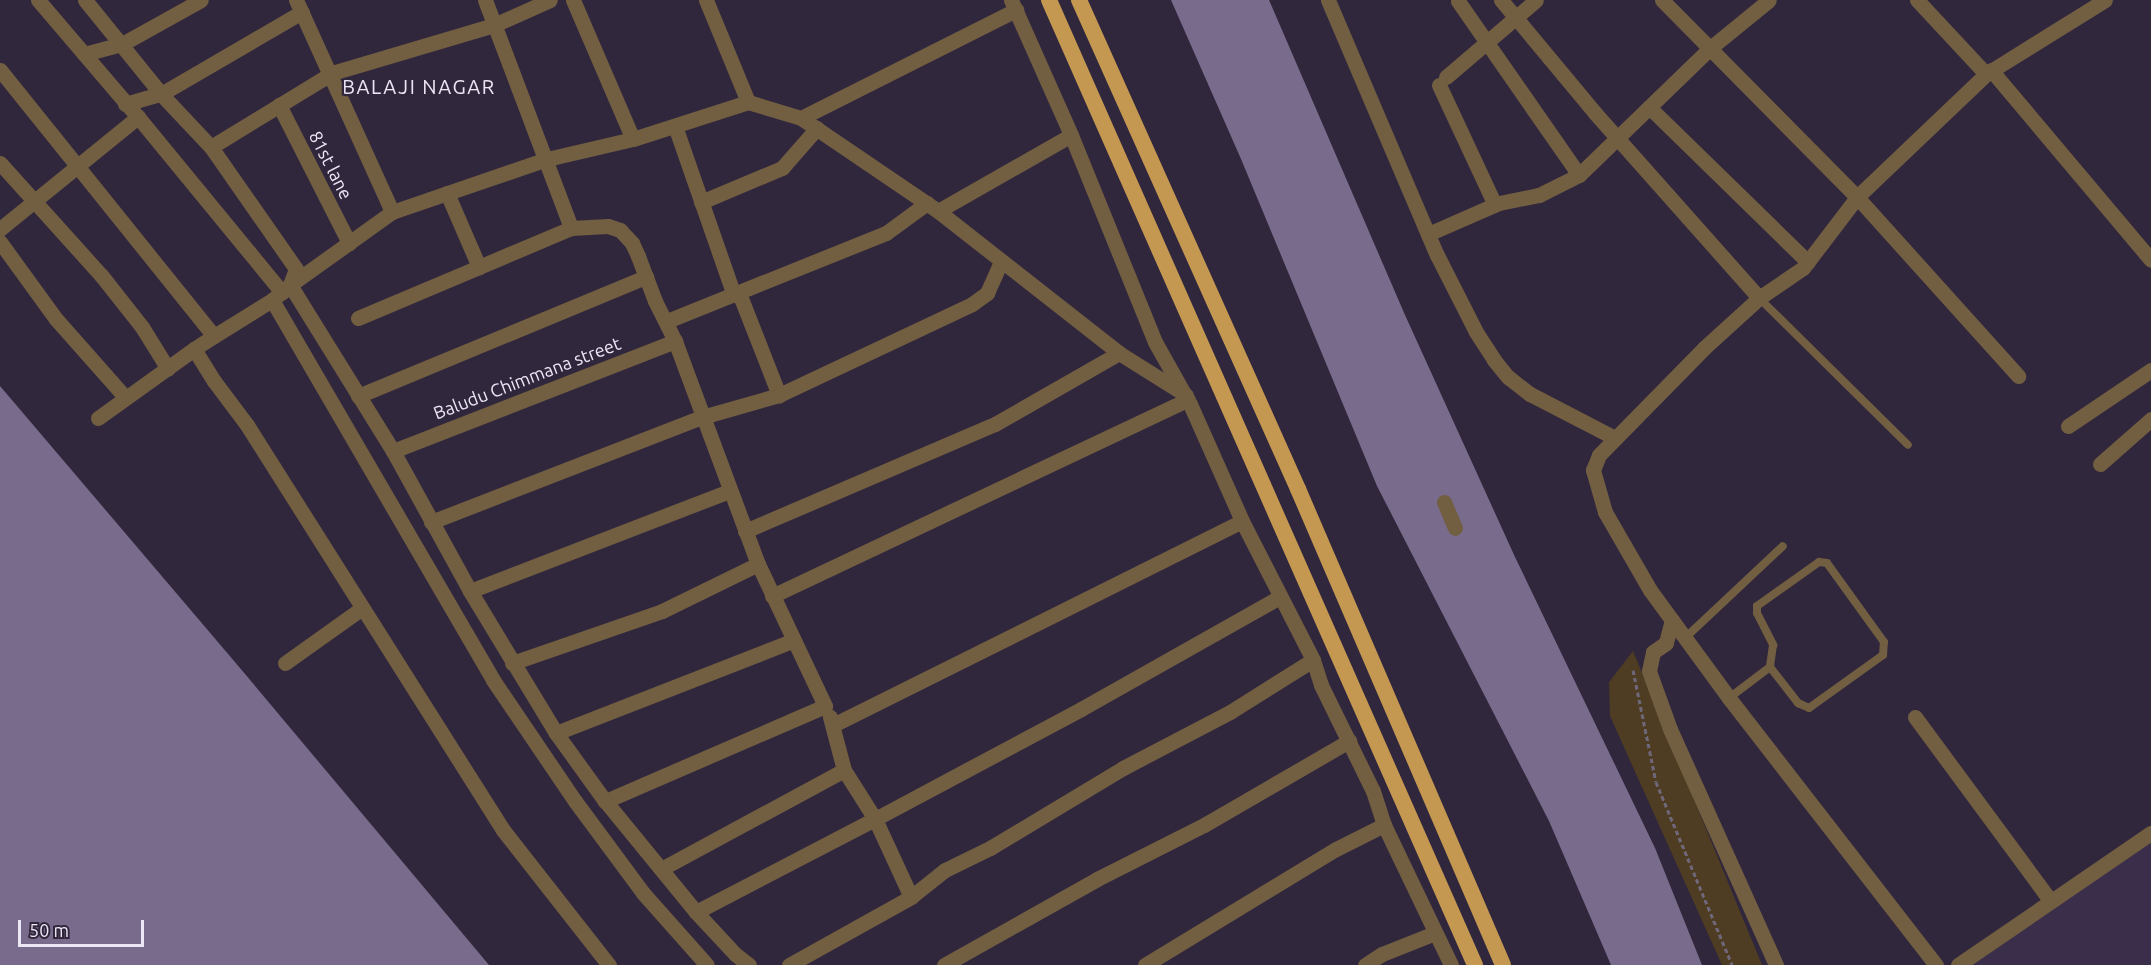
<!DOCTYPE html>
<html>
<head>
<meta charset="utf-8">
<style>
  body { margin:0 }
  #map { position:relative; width:2151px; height:965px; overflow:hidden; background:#30273d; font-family:Ubuntu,sans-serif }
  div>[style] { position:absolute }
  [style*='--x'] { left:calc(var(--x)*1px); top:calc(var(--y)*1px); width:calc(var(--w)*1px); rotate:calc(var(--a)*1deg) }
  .built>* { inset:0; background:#3b2e4a }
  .green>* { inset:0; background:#4e3d23 }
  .water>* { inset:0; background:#796b8b }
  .path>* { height:3px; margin-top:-1.5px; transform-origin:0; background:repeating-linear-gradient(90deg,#6f677a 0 4.5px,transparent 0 7.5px) }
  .service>* { height:8px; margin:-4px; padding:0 4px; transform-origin:4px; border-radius:4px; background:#725e41 }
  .minor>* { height:15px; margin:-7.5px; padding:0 7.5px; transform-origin:7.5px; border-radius:7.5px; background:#725e41 }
  .tertiary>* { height:15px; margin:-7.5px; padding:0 7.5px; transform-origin:7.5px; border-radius:7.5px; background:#725e41 }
  .trunk>* { height:16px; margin:-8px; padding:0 8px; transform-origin:8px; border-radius:8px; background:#c49851 }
  span { translate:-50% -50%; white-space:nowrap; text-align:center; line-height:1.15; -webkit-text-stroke:4.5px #30273d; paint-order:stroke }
  .street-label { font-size:18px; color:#ede7f5 }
  .neighbourhood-label { font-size:20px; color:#ede7f5; letter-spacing:1.5px }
  .scale { position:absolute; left:18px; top:920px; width:126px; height:27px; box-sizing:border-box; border:3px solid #ede7f5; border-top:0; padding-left:8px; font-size:18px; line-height:21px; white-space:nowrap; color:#ede7f5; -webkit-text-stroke:4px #30273d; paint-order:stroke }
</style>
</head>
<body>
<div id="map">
  <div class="built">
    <div style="clip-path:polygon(2151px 838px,2151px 965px,1960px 965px)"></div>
  </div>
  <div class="green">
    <div style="clip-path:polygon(1633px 651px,1762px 965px,1722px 965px,1610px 716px,1609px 682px)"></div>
  </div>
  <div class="water">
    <div style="clip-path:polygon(1171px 0,1269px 0,1405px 315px,1515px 557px,1655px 848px,1702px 965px,1611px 965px,1549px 821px,1377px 486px,1241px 159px)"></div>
    <div style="clip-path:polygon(0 386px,240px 668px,489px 965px,0 965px)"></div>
  </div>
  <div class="path">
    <div style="--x:1633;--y:670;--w:114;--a:78.4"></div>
    <div style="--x:1656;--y:782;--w:198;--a:67.4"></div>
  </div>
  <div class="service">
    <div style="--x:1759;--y:298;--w:209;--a:44.6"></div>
    <div style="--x:1685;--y:638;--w:134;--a:-43.2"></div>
    <div style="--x:1729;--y:698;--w:51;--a:-37.1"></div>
    <div style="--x:1770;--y:667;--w:46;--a:52.1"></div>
    <div style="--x:1798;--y:703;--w:12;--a:24"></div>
    <div style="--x:1809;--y:708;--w:91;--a:-35.6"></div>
    <div style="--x:1883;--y:655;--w:13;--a:-86"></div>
    <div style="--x:1884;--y:642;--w:97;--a:-125.8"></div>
    <div style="--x:1827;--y:563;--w:8;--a:-173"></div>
    <div style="--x:1819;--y:562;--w:76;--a:144.6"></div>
    <div style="--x:1757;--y:606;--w:7;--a:90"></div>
    <div style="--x:1757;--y:613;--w:36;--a:63"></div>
    <div style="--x:1773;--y:645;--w:22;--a:98"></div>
  </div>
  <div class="minor">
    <div style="--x:38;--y:0;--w:154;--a:49.5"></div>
    <div style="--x:138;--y:117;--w:227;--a:50.6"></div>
    <div style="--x:85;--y:0;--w:121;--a:51"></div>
    <div style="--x:161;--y:94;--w:73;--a:46.7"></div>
    <div style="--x:211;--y:147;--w:149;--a:55.1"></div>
    <div style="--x:296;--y:269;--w:17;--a:111"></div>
    <div style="--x:290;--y:285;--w:23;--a:140"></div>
    <div style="--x:272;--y:300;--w:68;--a:148.2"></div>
    <div style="--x:296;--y:0;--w:233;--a:65.6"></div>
    <div style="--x:485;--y:0;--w:244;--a:69.3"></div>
    <div style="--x:571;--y:228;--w:37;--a:-3"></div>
    <div style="--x:608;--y:226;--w:13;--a:18"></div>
    <div style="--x:620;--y:230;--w:18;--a:47"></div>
    <div style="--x:632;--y:243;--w:14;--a:65"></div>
    <div style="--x:638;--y:256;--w:48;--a:69.3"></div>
    <div style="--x:655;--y:301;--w:45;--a:63.4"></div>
    <div style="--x:675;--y:341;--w:238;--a:69.6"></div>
    <div style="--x:758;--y:564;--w:157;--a:64.7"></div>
    <div style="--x:825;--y:706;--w:240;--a:156.6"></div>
    <div style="--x:573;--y:0;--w:151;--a:66.7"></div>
    <div style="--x:706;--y:0;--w:110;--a:67.6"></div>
    <div style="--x:1328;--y:0;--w:277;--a:66.9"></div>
    <div style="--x:1437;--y:255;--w:86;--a:63.1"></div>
    <div style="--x:1476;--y:332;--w:33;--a:57"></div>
    <div style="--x:1494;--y:360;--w:22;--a:51"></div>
    <div style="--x:1508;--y:377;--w:28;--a:38"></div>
    <div style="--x:1530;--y:394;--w:96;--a:27.4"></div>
    <div style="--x:1501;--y:0;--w:147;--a:50.2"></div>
    <div style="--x:1595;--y:113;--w:247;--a:48.4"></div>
    <div style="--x:1662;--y:0;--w:277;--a:45.3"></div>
    <div style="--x:1857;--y:197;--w:241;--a:48"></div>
    <div style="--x:1917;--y:0;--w:101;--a:47"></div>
    <div style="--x:1458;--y:1;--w:212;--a:55.2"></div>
    <div style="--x:84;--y:54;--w:39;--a:-15"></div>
    <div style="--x:122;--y:44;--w:90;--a:-29.1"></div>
    <div style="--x:0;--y:70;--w:341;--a:51.2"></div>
    <div style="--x:214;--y:336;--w:24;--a:147"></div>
    <div style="--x:194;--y:349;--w:38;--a:58"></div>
    <div style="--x:214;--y:381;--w:55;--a:53.1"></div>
    <div style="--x:247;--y:425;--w:479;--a:57.7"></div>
    <div style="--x:503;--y:830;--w:172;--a:51.9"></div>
    <div style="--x:1991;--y:70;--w:248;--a:49.9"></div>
    <div style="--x:1446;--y:77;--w:118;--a:-40.5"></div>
    <div style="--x:1439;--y:85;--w:132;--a:65"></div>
    <div style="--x:125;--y:104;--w:37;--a:-16"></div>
    <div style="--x:161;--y:94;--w:163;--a:-30.2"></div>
    <div style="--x:279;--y:105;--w:155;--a:63.1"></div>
    <div style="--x:1649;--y:107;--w:222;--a:44.3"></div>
    <div style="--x:801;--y:118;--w:241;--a:-26.7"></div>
    <div style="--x:675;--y:126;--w:179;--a:70.8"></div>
    <div style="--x:211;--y:147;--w:142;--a:-31.4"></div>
    <div style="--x:332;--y:73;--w:169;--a:-16.5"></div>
    <div style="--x:494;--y:25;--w:61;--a:-24.1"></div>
    <div style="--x:0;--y:163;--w:151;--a:48"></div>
    <div style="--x:101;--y:275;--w:66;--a:51.7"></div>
    <div style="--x:142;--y:327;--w:49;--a:58.2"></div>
    <div style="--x:447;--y:193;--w:81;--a:66.6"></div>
    <div style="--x:701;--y:202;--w:88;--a:-22.8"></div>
    <div style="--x:782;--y:168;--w:53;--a:-48.8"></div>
    <div style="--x:938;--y:211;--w:153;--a:-29.7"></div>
    <div style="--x:0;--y:229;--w:178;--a:-39.1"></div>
    <div style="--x:1428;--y:234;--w:77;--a:-23.6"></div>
    <div style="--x:1499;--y:203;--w:41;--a:-11.3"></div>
    <div style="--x:1539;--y:195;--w:45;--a:-26.6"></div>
    <div style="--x:1579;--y:175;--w:181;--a:-44.1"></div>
    <div style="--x:1709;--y:49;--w:77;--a:-39.2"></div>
    <div style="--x:0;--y:242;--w:95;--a:54"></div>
    <div style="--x:56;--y:319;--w:104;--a:48.5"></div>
    <div style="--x:739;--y:293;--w:110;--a:68.6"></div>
    <div style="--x:272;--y:300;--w:440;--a:59.8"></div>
    <div style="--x:493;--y:680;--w:146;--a:55.9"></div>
    <div style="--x:575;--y:801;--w:114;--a:53.5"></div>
    <div style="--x:643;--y:893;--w:96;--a:48.4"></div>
    <div style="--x:358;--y:318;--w:231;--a:-22.9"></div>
    <div style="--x:667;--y:321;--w:236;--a:-21.9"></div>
    <div style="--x:886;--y:233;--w:51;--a:-36.2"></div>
    <div style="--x:358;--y:396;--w:312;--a:-22.5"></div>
    <div style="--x:98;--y:418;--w:118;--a:-35.7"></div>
    <div style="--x:2068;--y:426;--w:100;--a:-34"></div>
    <div style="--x:393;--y:451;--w:303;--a:-21.3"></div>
    <div style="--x:2100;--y:464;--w:68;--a:-41.4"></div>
    <div style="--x:1444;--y:502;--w:28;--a:67"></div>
    <div style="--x:431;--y:522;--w:291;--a:-21.2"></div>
    <div style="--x:702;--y:417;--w:80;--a:-15.9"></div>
    <div style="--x:779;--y:395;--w:213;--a:-25.2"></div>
    <div style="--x:972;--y:304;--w:19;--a:-36"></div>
    <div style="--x:987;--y:293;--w:34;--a:-66"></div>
    <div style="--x:745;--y:531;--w:272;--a:-23.2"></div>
    <div style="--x:995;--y:424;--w:143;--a:-29.8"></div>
    <div style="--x:470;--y:591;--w:278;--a:-21.1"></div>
    <div style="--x:772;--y:596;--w:460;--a:-25.3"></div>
    <div style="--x:1672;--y:620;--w:24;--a:105"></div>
    <div style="--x:1666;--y:643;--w:16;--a:145"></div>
    <div style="--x:1653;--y:652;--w:19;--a:102"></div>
    <div style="--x:1649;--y:671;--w:62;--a:70.1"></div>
    <div style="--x:1670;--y:729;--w:259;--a:65.8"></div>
    <div style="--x:285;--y:663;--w:95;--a:-35.5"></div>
    <div style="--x:512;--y:663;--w:159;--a:-19.1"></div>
    <div style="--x:662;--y:611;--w:107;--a:-26.1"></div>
    <div style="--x:1915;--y:717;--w:227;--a:53.6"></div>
    <div style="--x:833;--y:725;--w:457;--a:-26.5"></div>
    <div style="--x:556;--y:733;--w:253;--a:-21.3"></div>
    <div style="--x:661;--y:869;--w:208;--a:-28.4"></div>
    <div style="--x:911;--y:897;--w:86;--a:-114.8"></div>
    <div style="--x:875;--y:819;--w:234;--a:-28.1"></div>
    <div style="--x:1081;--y:709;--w:228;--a:-29.4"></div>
    <div style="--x:696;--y:912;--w:202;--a:-27.5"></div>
    <div style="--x:875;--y:819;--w:58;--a:-122.3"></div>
    <div style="--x:844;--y:770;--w:55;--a:-104.8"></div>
    <div style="--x:749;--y:965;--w:16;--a:-142"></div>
    <div style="--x:736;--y:955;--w:59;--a:-132.9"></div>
    <div style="--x:696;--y:912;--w:144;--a:-129.3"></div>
    <div style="--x:605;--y:801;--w:84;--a:-125.8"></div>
    <div style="--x:556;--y:733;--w:166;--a:-121.2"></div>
    <div style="--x:470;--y:591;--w:160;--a:-118.8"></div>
    <div style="--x:393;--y:451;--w:195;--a:-121.8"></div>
    <div style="--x:290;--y:285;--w:125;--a:-35.6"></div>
    <div style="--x:392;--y:212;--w:164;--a:-18.9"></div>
    <div style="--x:547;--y:159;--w:88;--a:-13.1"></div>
    <div style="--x:633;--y:139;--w:121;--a:-17.8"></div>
    <div style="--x:748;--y:102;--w:55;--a:16.8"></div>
    <div style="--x:801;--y:118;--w:166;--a:34.2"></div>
    <div style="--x:938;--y:211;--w:230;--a:38.1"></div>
    <div style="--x:1119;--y:353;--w:79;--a:32.1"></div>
    <div style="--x:789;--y:965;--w:140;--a:-29.1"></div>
    <div style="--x:911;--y:897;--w:43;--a:-38.5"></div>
    <div style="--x:945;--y:870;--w:50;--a:-26.1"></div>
    <div style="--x:990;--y:848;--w:155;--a:-31"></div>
    <div style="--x:1123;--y:768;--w:121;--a:-27.6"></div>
    <div style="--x:1230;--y:712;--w:98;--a:-32.1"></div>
    <div style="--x:944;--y:965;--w:176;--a:-29.3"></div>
    <div style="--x:1097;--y:879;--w:120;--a:-26.8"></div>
    <div style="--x:1204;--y:825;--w:168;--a:-30.1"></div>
    <div style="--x:1145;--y:965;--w:223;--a:-31.3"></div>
    <div style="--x:1336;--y:849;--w:54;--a:-26.6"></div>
    <div style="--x:1365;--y:965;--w:20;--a:-33"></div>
    <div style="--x:1382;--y:954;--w:57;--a:-21.6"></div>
    <div style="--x:1958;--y:965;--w:234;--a:-34.4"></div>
  </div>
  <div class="tertiary">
    <div style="--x:1011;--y:0;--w:148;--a:66"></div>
    <div style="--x:1071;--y:135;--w:223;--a:67.9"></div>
    <div style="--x:1155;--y:342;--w:71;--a:60.6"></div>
    <div style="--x:1190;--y:404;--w:128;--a:66"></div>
    <div style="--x:1242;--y:521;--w:156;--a:62.9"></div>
    <div style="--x:1313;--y:660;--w:26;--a:72"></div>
    <div style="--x:1321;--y:685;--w:118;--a:63.9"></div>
    <div style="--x:1373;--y:791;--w:36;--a:72"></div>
    <div style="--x:1384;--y:825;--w:155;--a:64.4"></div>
    <div style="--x:1936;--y:965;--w:338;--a:-127.8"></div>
    <div style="--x:1729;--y:698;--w:134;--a:-126.2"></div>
    <div style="--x:1650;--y:590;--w:90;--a:-120"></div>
    <div style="--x:1605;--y:512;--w:44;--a:-105.9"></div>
    <div style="--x:1593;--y:470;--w:16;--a:-68"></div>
    <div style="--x:1599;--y:455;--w:150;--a:-45.5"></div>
    <div style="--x:1704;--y:348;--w:74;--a:-42.3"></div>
    <div style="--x:1759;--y:298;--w:53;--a:-34.3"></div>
    <div style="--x:1803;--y:268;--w:89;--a:-52.7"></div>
    <div style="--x:1857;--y:197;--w:178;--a:-43.6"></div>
    <div style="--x:1986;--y:74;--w:140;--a:-31.9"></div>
  </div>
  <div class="trunk">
    <div style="--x:1049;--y:0;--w:1055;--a:66.18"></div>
    <div style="--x:1079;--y:0;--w:536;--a:65.87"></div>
    <div style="--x:1298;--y:489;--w:518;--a:66.7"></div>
  </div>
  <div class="street-label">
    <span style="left:331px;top:165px;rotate:63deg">81st lane</span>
    <span style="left:527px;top:378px;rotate:-21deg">Baludu Chimmana street</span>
  </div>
  <div class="neighbourhood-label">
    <span style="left:419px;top:86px">BALAJI NAGAR</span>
  </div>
  <div class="scale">50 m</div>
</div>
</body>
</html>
